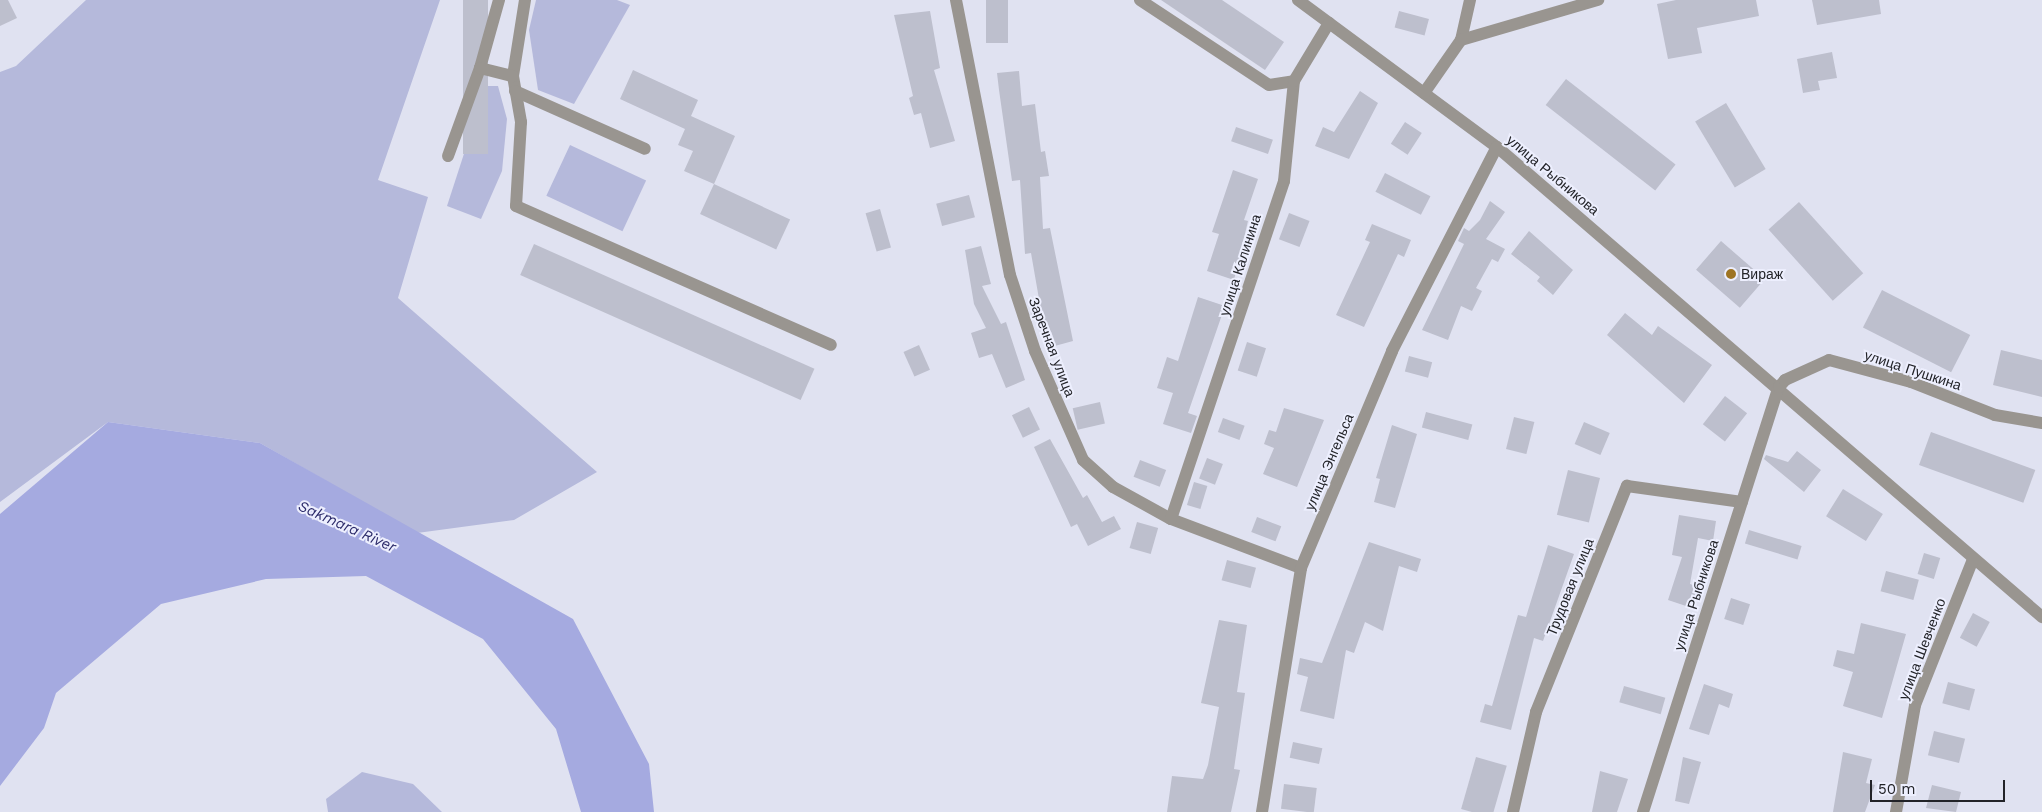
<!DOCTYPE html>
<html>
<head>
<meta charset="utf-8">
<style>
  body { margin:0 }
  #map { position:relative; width:2042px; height:812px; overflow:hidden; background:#e0e2f1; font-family:"Work Sans",sans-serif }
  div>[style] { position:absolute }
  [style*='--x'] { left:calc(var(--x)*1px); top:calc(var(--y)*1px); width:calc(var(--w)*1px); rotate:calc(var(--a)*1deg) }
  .green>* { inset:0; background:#b5b9db; transform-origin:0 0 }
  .water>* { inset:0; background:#a5aae0 }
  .building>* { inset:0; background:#bdbfcd; transform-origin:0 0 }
  .minor>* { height:12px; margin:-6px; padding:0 6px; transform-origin:6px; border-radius:6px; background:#999590 }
  .dots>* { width:14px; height:14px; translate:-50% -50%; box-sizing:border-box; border:2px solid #edeffe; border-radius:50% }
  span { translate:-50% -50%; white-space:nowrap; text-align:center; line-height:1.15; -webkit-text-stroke:4px #edeffe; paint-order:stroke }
  .street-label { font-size:14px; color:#222328 }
  .poi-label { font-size:14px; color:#222328 }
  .left { translate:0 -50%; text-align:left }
  .water-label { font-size:15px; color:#2c2b6a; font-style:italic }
  .scale { position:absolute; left:1870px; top:780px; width:135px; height:22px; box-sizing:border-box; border:2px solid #222328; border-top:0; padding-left:6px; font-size:15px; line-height:18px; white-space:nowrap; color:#222328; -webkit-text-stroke:4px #edeffe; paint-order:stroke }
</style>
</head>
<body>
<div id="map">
  <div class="green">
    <div style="clip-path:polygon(86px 0,440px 0,378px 180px,428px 197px,398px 298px,597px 472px,514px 520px,417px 533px,260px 443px,108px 422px,0 502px,0 72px,16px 66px)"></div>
    <div style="clip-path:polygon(536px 0,617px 0,630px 5px,574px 104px,538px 90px,529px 30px)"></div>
    <div style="clip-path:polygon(486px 86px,498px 86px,507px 119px,502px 171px,481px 219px,447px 206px)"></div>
    <div style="left:570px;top:145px;width:84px;height:56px;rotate:25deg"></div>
    <div style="clip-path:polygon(362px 772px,413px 784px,442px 812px,328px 812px,326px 799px)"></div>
  </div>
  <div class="water">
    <div style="clip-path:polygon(108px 422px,260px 443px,573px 619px,649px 764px,654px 812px,581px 812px,556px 729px,483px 639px,366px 576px,266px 579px,161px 604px,56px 693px,44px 728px,0 786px,0 514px)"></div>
  </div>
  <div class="building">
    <div style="clip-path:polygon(0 0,8px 0,17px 18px,0 26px)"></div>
    <div style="left:463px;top:0;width:25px;height:154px"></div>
    <div style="left:986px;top:0;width:22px;height:43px"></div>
    <div style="clip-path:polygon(1161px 0,1222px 0,1284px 42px,1265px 70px)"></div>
    <div style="clip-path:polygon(1676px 0,1756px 0,1759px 16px,1697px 28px,1702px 53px,1668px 59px,1657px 4px)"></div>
    <div style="clip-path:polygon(1812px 0,1879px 0,1881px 14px,1817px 25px)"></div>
    <div style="clip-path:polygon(930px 11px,940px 68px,934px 70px,955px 141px,930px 148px,921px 113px,914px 115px,909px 98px,913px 96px,894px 15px)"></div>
    <div style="left:1399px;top:11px;width:31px;height:17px;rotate:15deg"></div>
    <div style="clip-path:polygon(1832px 52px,1837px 78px,1818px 81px,1820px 90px,1803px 93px,1797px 59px)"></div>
    <div style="clip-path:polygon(633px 70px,698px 100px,691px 116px,735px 136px,714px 184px,684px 171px,693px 151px,678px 145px,685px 129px,620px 99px)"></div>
    <div style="clip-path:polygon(1019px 71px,1022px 106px,1035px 104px,1041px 152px,1045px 151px,1049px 176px,1040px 177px,1043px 229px,1050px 228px,1073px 341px,1051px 347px,1042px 316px,1032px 316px,1030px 301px,1039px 299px,1031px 253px,1025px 254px,1020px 180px,1012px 181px,999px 90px,997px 73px)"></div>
    <div style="left:1566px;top:79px;width:139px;height:33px;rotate:38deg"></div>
    <div style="clip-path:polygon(1360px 91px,1378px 103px,1349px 159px,1315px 146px,1323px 127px,1334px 132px)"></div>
    <div style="left:1726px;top:103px;width:77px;height:36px;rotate:59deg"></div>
    <div style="left:1405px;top:122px;width:20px;height:26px;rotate:33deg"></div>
    <div style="left:1236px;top:127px;width:39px;height:15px;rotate:19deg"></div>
    <div style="clip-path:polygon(1233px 170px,1258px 179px,1244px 220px,1248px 221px,1234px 280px,1207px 271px,1219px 234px,1212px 232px)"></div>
    <div style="left:1385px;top:173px;width:51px;height:21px;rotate:27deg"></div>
    <div style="left:714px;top:184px;width:84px;height:33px;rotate:25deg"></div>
    <div style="left:969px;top:195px;width:23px;height:34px;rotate:75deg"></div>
    <div style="clip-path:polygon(1490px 201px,1505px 212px,1486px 239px,1505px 249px,1498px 262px,1492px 259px,1476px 288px,1482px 291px,1472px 311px,1461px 306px,1448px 340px,1422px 330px,1464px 244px,1458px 241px,1464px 228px,1469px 231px,1480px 220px)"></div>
    <div style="left:1799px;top:202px;width:96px;height:41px;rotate:48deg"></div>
    <div style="left:880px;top:209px;width:40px;height:15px;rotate:74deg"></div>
    <div style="left:1289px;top:213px;width:22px;height:28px;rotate:21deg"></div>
    <div style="clip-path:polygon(1372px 224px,1411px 240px,1404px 257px,1398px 254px,1364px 327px,1336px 315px,1370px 242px,1365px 240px)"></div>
    <div style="clip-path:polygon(1529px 231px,1573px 270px,1553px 295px,1537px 281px,1540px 277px,1511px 254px)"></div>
    <div style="left:1721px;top:241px;width:58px;height:38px;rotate:41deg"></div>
    <div style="left:534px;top:244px;width:307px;height:34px;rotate:24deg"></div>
    <div style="clip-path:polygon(981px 246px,991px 284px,982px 286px,1001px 324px,1006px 322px,1025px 380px,1006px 388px,992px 354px,979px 358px,971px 333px,986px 328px,974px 304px,965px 250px)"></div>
    <div style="left:1882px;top:290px;width:99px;height:42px;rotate:27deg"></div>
    <div style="clip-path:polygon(1198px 297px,1225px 306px,1188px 413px,1197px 416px,1191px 433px,1163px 424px,1173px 393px,1157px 388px,1167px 357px,1178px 361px)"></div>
    <div style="clip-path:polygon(1625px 313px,1652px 335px,1658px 326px,1712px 365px,1684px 403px,1607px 335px)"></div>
    <div style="left:1247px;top:342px;width:20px;height:30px;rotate:18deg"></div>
    <div style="left:919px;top:345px;width:27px;height:17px;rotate:66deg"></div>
    <div style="clip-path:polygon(2001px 350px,2042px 360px,2042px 397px,1993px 385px)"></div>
    <div style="left:1409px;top:356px;width:24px;height:16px;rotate:15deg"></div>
    <div style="left:1725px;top:396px;width:28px;height:36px;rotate:38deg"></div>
    <div style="left:1100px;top:402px;width:22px;height:28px;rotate:77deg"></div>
    <div style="left:1029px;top:407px;width:25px;height:19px;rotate:64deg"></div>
    <div style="clip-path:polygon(1284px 408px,1324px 420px,1297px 487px,1263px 474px,1274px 448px,1264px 444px,1269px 430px,1276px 432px)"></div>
    <div style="left:1426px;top:412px;width:48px;height:16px;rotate:15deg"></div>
    <div style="left:1514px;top:417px;width:21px;height:33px;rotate:14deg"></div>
    <div style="left:1223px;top:418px;width:23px;height:15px;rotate:20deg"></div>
    <div style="left:1584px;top:422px;width:28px;height:24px;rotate:23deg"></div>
    <div style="clip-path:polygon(1392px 425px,1417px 434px,1395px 508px,1374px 502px,1380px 479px,1376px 478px)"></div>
    <div style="left:1931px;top:432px;width:111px;height:35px;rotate:20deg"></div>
    <div style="clip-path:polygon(1050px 439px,1083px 498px,1087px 495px,1102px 522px,1114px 516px,1121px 529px,1088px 546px,1077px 524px,1071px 527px,1034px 447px)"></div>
    <div style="clip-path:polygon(1797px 451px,1821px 470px,1804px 492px,1764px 459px,1766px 455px,1788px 462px)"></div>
    <div style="left:1207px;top:458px;width:17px;height:22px;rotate:21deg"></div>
    <div style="left:1140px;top:460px;width:28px;height:18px;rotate:21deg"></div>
    <div style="left:1568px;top:470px;width:33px;height:46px;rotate:14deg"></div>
    <div style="left:1194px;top:482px;width:14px;height:24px;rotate:17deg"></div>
    <div style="left:1843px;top:489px;width:47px;height:32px;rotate:32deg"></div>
    <div style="clip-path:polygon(1679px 515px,1716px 521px,1713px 541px,1698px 538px,1690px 584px,1699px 587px,1692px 608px,1668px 600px,1682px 557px,1672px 555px)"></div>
    <div style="left:1257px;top:517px;width:26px;height:16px;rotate:21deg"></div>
    <div style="left:1137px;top:522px;width:22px;height:27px;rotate:16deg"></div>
    <div style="left:1749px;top:530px;width:55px;height:14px;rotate:17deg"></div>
    <div style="clip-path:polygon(1369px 542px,1421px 559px,1417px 572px,1399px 566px,1383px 631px,1365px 622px,1354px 653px,1346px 650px,1334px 719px,1300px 711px,1308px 677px,1297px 674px,1300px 658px,1322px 663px)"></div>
    <div style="clip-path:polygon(1548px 545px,1574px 554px,1543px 641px,1534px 638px,1511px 730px,1480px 722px,1485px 704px,1492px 706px,1518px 615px,1526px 617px)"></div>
    <div style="left:1924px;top:553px;width:17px;height:22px;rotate:17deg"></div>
    <div style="left:1227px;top:560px;width:30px;height:21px;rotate:15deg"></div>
    <div style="left:1886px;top:571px;width:34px;height:21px;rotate:15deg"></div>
    <div style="left:1731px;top:598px;width:20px;height:22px;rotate:18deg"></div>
    <div style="left:1973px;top:613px;width:19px;height:28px;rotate:28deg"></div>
    <div style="clip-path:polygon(1219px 620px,1247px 625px,1237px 692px,1245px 693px,1234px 769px,1240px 770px,1231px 812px,1167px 812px,1172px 776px,1203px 779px,1208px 765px,1219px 707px,1201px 703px)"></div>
    <div style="clip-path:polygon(1861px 623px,1906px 634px,1882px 718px,1843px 706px,1853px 672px,1833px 666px,1837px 650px,1854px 654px)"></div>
    <div style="left:1948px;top:682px;width:28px;height:22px;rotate:15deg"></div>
    <div style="clip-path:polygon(1704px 684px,1733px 694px,1729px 708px,1719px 704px,1709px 735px,1689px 729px)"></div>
    <div style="left:1624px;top:686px;width:43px;height:17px;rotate:16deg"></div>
    <div style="left:1934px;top:731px;width:32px;height:25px;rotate:14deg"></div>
    <div style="left:1293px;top:742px;width:30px;height:16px;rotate:12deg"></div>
    <div style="clip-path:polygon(1843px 752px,1872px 759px,1866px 783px,1875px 785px,1865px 812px,1833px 812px)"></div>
    <div style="left:1476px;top:757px;width:32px;height:54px;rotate:16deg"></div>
    <div style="clip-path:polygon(1683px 757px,1701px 762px,1689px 804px,1675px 801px)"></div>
    <div style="clip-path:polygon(1600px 771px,1628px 779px,1617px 812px,1592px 812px)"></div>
    <div style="left:1284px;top:784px;width:33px;height:25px;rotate:7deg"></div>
    <div style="clip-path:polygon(1932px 785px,1961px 792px,1956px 812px,1926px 808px)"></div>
  </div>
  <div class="minor">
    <div style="--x:525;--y:0;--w:77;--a:99"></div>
    <div style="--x:513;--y:76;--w:47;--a:80.1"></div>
    <div style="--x:521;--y:122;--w:84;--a:93.4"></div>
    <div style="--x:516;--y:206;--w:344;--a:23.8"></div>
    <div style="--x:956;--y:0;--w:280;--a:78.9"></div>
    <div style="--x:1010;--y:275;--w:80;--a:71.8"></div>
    <div style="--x:1035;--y:351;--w:119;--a:66.2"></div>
    <div style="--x:1083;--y:460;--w:40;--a:42"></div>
    <div style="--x:1113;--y:487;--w:66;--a:28.9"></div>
    <div style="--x:1171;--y:519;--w:139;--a:20.7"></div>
    <div style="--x:1140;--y:0;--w:154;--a:33.4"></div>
    <div style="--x:1269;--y:85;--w:25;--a:-9"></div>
    <div style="--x:1298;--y:0;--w:247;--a:36.5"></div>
    <div style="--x:1497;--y:147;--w:720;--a:40.77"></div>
    <div style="--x:1461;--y:40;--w:41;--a:-77.3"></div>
    <div style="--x:480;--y:68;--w:71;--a:-74.4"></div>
    <div style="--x:515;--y:91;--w:142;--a:24"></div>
    <div style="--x:1424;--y:93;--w:65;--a:-55.1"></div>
    <div style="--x:1461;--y:40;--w:143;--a:-16.3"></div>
    <div style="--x:448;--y:156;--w:94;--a:-70"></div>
    <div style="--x:480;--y:68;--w:34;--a:14"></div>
    <div style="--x:1171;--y:519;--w:356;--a:-71.5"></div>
    <div style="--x:1284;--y:181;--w:100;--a:-84.3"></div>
    <div style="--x:1294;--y:81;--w:68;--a:-58.9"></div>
    <div style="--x:1262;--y:812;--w:247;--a:-80.9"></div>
    <div style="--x:1301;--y:568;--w:235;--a:-67.2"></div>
    <div style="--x:1392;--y:351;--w:229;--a:-62.8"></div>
    <div style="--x:1513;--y:812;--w:103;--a:-77"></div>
    <div style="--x:1536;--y:712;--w:244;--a:-68.1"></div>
    <div style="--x:1627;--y:486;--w:116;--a:7.9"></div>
    <div style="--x:1643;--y:812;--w:446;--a:-72.3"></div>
    <div style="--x:1779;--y:387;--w:9;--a:-49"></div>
    <div style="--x:1785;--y:380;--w:48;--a:-24.4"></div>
    <div style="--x:1829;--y:360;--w:85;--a:15"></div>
    <div style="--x:1911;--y:382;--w:90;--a:21.4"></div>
    <div style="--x:1995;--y:415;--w:48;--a:9.7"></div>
    <div style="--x:1896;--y:812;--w:109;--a:-79.9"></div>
    <div style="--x:1915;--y:705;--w:157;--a:-68.3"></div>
  </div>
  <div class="dots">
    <div style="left:1731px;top:274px;background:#9e7423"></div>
  </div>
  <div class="street-label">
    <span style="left:1553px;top:175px;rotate:40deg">улица Рыбникова</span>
    <span style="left:1240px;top:265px;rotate:-72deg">улица Калинина</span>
    <span style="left:1052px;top:347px;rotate:69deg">Заречная улица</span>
    <span style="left:1913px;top:370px;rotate:18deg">улица Пушкина</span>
    <span style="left:1329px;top:462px;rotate:-67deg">улица Энгельса</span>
    <span style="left:1570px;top:587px;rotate:-68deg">Трудовая улица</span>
    <span style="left:1696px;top:595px;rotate:-72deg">улица Рыбникова</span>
    <span style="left:1922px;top:649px;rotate:-69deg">улица Шевченко</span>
  </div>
  <div class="poi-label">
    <span class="left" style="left:1741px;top:274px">Вираж</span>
  </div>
  <div class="water-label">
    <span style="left:347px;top:527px;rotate:24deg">Sakmara River</span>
  </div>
  <div class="scale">50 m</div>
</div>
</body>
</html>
